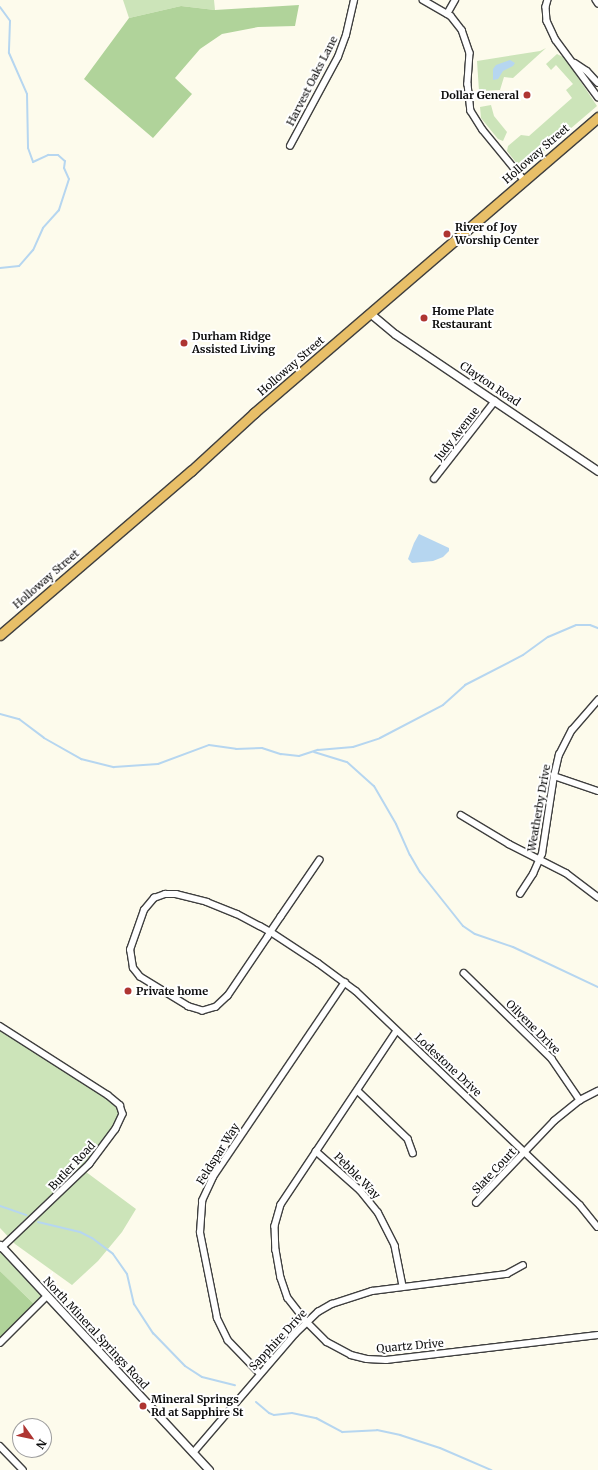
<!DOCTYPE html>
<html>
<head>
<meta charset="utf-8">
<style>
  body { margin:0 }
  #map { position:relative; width:598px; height:1470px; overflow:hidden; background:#fdfbec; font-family:Merriweather,serif }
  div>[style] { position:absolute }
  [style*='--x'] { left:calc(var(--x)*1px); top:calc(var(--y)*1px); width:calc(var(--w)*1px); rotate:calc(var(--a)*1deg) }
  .green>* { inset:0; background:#cce4b9 }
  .forest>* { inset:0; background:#b0d39a }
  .water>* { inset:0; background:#b6d6f0 }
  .stream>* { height:2px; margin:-1px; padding:0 1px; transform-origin:1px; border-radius:1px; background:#b6d6f0 }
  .roads { filter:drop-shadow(1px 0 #3f3f3f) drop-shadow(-1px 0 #3f3f3f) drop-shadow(0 1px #3f3f3f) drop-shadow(0 -1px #3f3f3f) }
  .minor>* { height:5.5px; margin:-2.75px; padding:0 2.75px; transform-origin:2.75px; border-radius:2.75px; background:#fff }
  .tertiary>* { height:7px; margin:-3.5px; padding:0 3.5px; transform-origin:3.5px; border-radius:3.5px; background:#fff }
  .trunk>* { height:9px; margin:-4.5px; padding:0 4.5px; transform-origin:4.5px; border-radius:4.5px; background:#e8bf68 }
  .dots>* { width:11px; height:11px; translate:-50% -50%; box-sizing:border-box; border:2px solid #fff; border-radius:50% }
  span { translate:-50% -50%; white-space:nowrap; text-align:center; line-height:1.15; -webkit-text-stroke:4px #fff; paint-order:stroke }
  .street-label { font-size:11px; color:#0c0c0c }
  .poi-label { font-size:11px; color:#0c0c0c; font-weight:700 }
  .right { translate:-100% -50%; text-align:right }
  .left { translate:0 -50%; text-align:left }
  .north { position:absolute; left:12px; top:1418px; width:40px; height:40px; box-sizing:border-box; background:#fff; border:1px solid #9e9e9e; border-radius:50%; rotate:123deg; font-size:11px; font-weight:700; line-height:16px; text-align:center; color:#0c0c0c }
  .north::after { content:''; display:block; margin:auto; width:14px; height:18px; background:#ae3532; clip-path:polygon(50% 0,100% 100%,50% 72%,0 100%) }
</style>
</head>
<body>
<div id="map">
  <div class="green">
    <div style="clip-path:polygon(123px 0,214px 0,215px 10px,181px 6px,129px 18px)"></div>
    <div style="clip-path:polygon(546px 48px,513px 78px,504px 77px,500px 90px,479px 91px,477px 61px,540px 51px)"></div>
    <div style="clip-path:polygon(557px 54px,565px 58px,597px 106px,522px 170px,507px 151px,508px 146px,521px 135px,529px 136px,572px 98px,566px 90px,573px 84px,556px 65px,551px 70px,546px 64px)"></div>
    <div style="clip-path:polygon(491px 105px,494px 116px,507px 132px,503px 141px,498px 139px,481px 118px,480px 107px)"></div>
    <div style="clip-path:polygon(0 1028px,116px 1102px,122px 1114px,105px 1142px,82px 1169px,136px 1209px,122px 1232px,98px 1261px,72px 1285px,15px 1244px,0 1228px)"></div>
    <div style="clip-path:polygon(0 1247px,46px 1296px,35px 1305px,0 1271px)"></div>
  </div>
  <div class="forest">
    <div style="clip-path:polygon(299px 5px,295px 26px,258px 27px,222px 34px,200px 49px,175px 78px,192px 94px,153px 138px,84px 79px,129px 18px,181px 6px,215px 10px)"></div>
    <div style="clip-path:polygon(0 1271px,35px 1305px,0 1339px)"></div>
  </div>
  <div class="water">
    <div style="clip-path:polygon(510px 60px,515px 63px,513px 66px,503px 71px,498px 79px,493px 80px,493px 69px,496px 65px)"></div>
    <div style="clip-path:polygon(419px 534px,449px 548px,449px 551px,443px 557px,433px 561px,412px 563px,408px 559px,414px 543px)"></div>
  </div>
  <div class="stream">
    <div style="--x:0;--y:7;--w:17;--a:54"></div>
    <div style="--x:10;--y:21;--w:32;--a:92"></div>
    <div style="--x:9;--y:53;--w:45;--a:66.3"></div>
    <div style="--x:27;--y:94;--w:54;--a:88.9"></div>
    <div style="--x:28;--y:148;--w:15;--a:70"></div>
    <div style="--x:33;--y:162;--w:17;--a:-25"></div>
    <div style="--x:48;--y:155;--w:10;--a:0"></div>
    <div style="--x:58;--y:155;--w:9;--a:41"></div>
    <div style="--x:65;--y:161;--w:7;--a:98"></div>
    <div style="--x:64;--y:168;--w:12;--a:66"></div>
    <div style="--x:69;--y:179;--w:33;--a:108"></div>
    <div style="--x:59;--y:210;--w:24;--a:132"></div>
    <div style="--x:43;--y:228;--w:24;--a:114"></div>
    <div style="--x:33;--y:250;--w:21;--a:131"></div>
    <div style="--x:19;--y:266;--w:19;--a:174"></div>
    <div style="--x:0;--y:714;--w:20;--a:15"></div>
    <div style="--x:19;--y:719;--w:31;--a:37"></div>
    <div style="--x:44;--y:738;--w:43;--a:29.6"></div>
    <div style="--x:81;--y:759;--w:34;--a:14"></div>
    <div style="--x:114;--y:767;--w:44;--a:-3.9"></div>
    <div style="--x:158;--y:764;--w:54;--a:-20.4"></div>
    <div style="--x:209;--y:745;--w:27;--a:8"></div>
    <div style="--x:236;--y:749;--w:26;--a:-2"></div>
    <div style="--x:262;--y:748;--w:20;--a:18"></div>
    <div style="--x:281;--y:754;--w:18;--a:6"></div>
    <div style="--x:299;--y:756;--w:20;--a:-18"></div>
    <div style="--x:318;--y:750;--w:35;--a:-5"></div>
    <div style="--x:353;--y:747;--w:28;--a:-18"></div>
    <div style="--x:380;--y:738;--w:71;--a:-27.6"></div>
    <div style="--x:443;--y:705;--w:30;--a:-42"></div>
    <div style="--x:465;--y:685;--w:65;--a:-27.3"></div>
    <div style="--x:523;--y:655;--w:31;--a:-36"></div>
    <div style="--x:548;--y:637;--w:30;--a:-23"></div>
    <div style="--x:576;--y:625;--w:14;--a:0"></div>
    <div style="--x:590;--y:625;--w:9;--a:21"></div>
    <div style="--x:314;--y:752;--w:34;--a:17"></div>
    <div style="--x:347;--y:762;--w:36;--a:42"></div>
    <div style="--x:374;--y:786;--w:44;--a:59.9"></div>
    <div style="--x:396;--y:824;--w:34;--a:66"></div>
    <div style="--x:410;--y:855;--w:20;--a:60"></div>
    <div style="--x:420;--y:872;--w:69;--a:51.5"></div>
    <div style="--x:463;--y:926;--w:14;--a:34"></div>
    <div style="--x:475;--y:934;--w:40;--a:18.9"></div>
    <div style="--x:513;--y:947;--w:94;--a:25.2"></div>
    <div style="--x:0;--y:1206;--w:28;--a:19"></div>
    <div style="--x:38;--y:1222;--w:43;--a:13.4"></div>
    <div style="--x:80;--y:1232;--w:13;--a:27"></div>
    <div style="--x:92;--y:1238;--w:26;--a:37"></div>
    <div style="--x:113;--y:1254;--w:24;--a:55"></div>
    <div style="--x:127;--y:1274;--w:31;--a:77"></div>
    <div style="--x:134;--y:1304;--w:35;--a:57"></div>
    <div style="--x:153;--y:1333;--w:46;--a:45.9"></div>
    <div style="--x:185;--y:1366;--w:20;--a:33"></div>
    <div style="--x:202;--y:1377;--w:34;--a:14"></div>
    <div style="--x:256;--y:1402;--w:17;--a:40"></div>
    <div style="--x:269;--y:1413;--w:5;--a:22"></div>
    <div style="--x:274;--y:1415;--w:18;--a:-6"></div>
    <div style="--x:292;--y:1413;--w:25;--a:12"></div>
    <div style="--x:316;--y:1418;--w:30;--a:28"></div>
    <div style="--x:342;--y:1432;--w:35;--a:-3"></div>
    <div style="--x:377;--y:1430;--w:24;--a:12"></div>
    <div style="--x:400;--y:1435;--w:42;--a:18"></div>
    <div style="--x:440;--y:1448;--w:56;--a:23.3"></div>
  </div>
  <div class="roads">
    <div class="minor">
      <div style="--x:423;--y:0;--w:32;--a:30"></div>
      <div style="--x:451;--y:16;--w:18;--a:52"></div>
      <div style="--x:462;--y:30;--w:24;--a:71"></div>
      <div style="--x:470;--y:53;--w:31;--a:94"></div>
      <div style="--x:468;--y:84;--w:27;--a:84"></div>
      <div style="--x:471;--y:111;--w:22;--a:58"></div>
      <div style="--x:483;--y:130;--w:65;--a:50.6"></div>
      <div style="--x:548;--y:0;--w:7;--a:106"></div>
      <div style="--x:546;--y:7;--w:14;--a:86"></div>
      <div style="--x:547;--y:21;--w:21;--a:65"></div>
      <div style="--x:556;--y:40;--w:71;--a:53.6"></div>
      <div style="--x:596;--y:0;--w:4;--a:56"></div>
      <div style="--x:447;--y:14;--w:16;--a:-60"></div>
      <div style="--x:575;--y:63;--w:14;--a:34"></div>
      <div style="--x:587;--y:71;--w:16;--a:47"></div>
      <div style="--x:290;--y:146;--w:101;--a:-61.7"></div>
      <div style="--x:338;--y:57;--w:23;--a:-70"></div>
      <div style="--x:346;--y:35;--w:36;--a:-77"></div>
      <div style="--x:434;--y:479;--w:99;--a:-52"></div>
      <div style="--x:554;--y:776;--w:46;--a:18.8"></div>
      <div style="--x:461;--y:815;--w:56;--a:31.1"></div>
      <div style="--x:509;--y:844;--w:64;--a:27"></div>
      <div style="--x:566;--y:873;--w:40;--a:37"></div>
      <div style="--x:320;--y:860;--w:69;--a:124.4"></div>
      <div style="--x:281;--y:917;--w:18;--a:124"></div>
      <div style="--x:271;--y:932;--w:6;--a:121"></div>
      <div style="--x:268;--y:937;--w:71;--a:124.1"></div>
      <div style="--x:228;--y:996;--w:16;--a:137"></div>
      <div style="--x:216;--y:1007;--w:14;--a:163"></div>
      <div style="--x:203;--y:1011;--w:15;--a:-164"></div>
      <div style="--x:189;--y:1007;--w:57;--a:-148.5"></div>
      <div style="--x:140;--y:977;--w:11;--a:-128"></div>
      <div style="--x:133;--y:968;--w:18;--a:-99"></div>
      <div style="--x:130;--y:950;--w:42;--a:-70.7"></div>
      <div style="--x:144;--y:910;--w:16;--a:-50"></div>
      <div style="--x:154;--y:898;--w:12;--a:-20"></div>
      <div style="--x:165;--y:894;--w:11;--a:0"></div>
      <div style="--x:176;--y:894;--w:32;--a:14"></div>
      <div style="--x:207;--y:902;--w:32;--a:22"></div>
      <div style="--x:237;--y:914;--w:26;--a:28"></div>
      <div style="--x:260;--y:926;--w:13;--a:29"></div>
      <div style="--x:271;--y:932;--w:56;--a:33.4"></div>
      <div style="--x:318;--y:963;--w:47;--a:36.4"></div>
      <div style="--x:356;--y:991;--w:310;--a:43.7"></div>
      <div style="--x:580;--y:1205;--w:28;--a:51"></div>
      <div style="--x:520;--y:894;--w:24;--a:-57"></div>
      <div style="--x:533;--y:874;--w:22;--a:-66"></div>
      <div style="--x:542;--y:854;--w:79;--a:-81.3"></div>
      <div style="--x:554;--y:776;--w:22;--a:-77"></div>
      <div style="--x:559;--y:755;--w:28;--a:-63"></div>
      <div style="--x:572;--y:730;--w:40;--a:-49"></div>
      <div style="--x:464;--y:973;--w:123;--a:44.3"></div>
      <div style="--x:552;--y:1059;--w:50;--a:55.7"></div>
      <div style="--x:0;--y:1026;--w:128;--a:32.6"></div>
      <div style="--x:108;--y:1095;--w:16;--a:40"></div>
      <div style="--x:120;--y:1105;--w:9;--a:72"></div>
      <div style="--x:123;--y:1114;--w:17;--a:115"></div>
      <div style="--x:116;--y:1129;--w:44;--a:126.6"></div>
      <div style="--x:90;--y:1164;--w:122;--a:136.3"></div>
      <div style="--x:397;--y:1031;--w:209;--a:123.7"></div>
      <div style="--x:281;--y:1205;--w:22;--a:106"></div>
      <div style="--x:275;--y:1226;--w:24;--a:88"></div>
      <div style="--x:276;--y:1250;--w:28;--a:80"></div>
      <div style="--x:281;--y:1278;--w:21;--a:71"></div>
      <div style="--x:288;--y:1298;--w:31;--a:52"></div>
      <div style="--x:307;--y:1322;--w:28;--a:45"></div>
      <div style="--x:327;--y:1342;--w:27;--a:28"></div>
      <div style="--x:351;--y:1355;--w:16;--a:14"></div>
      <div style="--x:367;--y:1359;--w:19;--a:3"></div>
      <div style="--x:386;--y:1360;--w:213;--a:-6.7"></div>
      <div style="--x:358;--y:1091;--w:69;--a:43.8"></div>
      <div style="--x:408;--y:1139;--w:15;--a:70"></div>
      <div style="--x:316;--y:1151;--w:59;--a:41.6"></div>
      <div style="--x:360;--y:1190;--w:28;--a:51"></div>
      <div style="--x:378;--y:1212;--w:38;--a:63"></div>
      <div style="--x:395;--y:1246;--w:41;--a:78.7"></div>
      <div style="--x:476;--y:1203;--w:113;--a:-46.4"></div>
      <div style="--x:554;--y:1121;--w:33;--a:-39"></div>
      <div style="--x:580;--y:1100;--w:20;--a:-27"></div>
      <div style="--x:0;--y:1343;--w:66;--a:-45"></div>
      <div style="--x:260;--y:1374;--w:46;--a:-134.1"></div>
      <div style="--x:228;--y:1341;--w:25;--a:-116"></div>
      <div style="--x:217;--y:1318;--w:87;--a:-101.3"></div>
      <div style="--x:200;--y:1233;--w:32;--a:-86"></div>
      <div style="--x:202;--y:1201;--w:26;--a:-65"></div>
      <div style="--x:213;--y:1177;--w:235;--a:-55.9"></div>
      <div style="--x:0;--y:1446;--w:33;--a:46"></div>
      <div style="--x:193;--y:1453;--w:157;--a:-49.4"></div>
      <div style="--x:295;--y:1334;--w:32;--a:-44"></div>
      <div style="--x:318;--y:1312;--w:16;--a:-30"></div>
      <div style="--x:332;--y:1304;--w:42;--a:-18"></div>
      <div style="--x:372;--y:1291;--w:136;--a:-7.2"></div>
      <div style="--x:507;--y:1274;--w:18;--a:-29"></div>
    </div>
    <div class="tertiary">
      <div style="--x:371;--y:314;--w:31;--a:40"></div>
      <div style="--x:395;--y:334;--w:245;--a:34"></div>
      <div style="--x:0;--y:1245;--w:307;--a:47.1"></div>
    </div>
    <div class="trunk">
      <div style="--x:0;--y:635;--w:252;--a:-40.7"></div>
      <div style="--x:191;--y:471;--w:86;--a:-42.6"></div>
      <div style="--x:254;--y:413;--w:454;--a:-40.7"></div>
    </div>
  </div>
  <div class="dots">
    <div style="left:527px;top:95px;background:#ae3532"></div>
    <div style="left:447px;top:234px;background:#ae3532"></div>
    <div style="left:424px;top:318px;background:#ae3532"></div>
    <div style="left:184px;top:343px;background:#ae3532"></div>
    <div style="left:128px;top:991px;background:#ae3532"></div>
    <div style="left:143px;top:1406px;background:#ae3532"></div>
  </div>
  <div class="street-label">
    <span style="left:312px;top:81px;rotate:-63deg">Harvest Oaks Lane</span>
    <span style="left:536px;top:154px;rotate:-41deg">Holloway Street</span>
    <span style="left:291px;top:366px;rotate:-41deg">Holloway Street</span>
    <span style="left:490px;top:384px;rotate:34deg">Clayton Road</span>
    <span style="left:457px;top:434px;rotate:-52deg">Judy Avenue</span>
    <span style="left:46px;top:579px;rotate:-41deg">Holloway Street</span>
    <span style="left:539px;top:808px;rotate:-80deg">Weatherby Drive</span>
    <span style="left:533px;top:1027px;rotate:45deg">Oilvene Drive</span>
    <span style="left:448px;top:1065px;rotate:43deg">Lodestone Drive</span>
    <span style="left:218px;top:1154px;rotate:-58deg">Feldspar Way</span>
    <span style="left:72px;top:1166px;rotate:-47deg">Butler Road</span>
    <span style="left:494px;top:1171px;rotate:-47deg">Slate Court</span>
    <span style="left:357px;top:1176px;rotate:45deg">Pebble Way</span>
    <span style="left:96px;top:1333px;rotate:47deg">North Mineral Springs Road</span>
    <span style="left:278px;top:1340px;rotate:-47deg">Sapphire Drive</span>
    <span style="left:410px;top:1346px;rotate:-5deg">Quartz Drive</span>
  </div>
  <div class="poi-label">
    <span class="right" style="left:519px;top:95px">Dollar General</span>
    <span class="left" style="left:455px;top:234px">River of Joy<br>Worship Center</span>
    <span class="left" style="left:432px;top:318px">Home Plate<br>Restaurant</span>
    <span class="left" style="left:192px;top:343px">Durham Ridge<br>Assisted Living</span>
    <span class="left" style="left:136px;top:991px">Private home</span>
    <span class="left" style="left:151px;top:1406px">Mineral Springs<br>Rd at Sapphire St</span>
  </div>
  <div class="north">N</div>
</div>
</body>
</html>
